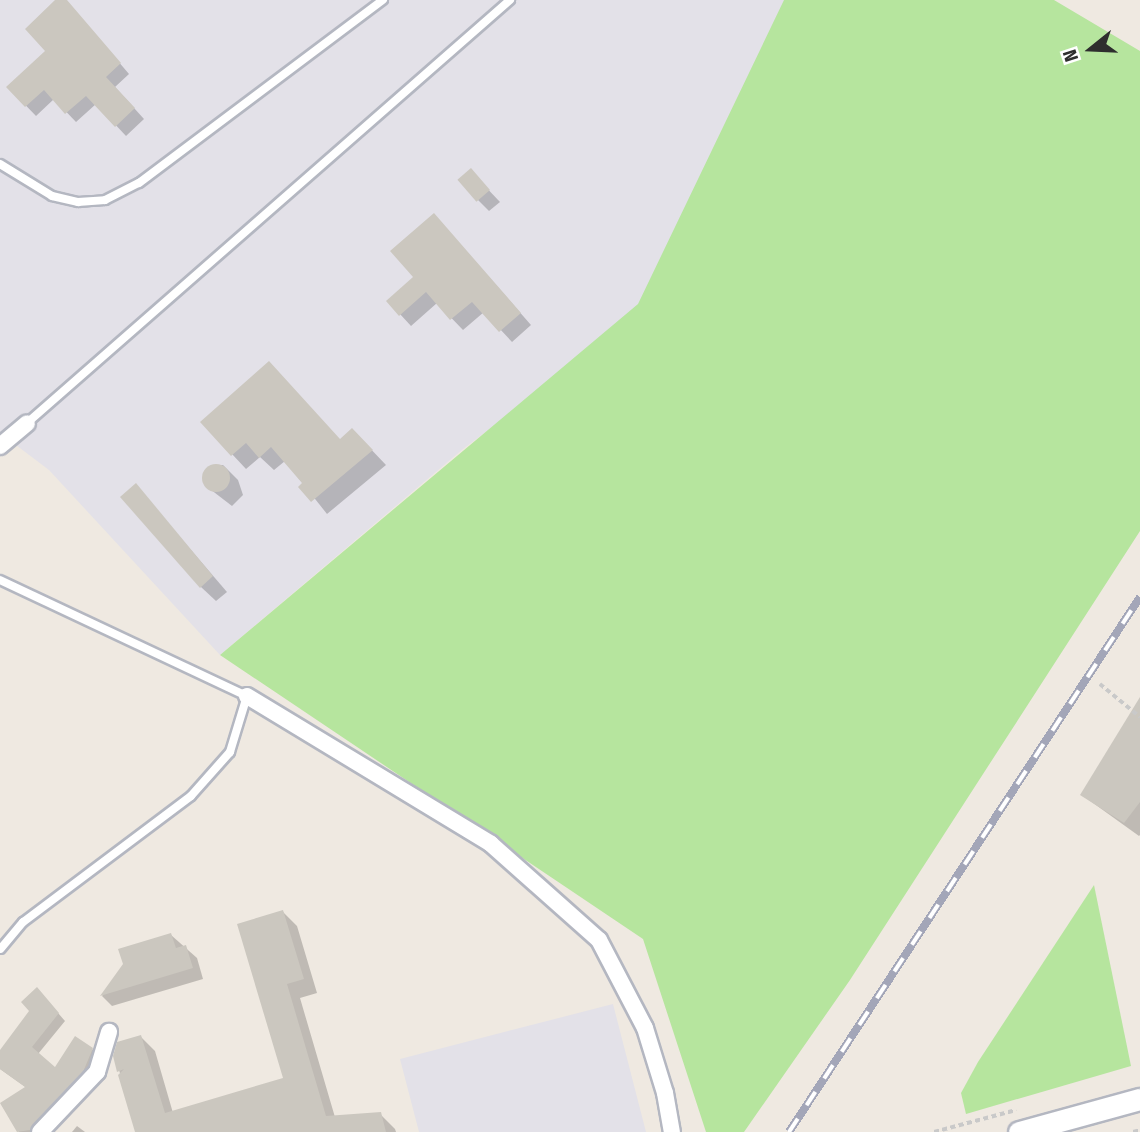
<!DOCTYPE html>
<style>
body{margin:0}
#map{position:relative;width:1140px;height:1132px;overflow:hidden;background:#efe9e1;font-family:"Fira Sans Condensed",sans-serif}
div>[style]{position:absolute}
.industrial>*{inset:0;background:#e3e1e8}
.green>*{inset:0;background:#b6e59e}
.shadow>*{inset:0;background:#0003}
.building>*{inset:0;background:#cbc7bf;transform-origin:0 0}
.round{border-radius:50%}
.path>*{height:3.5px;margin-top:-1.75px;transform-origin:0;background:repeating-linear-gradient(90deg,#c9c9c9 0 5px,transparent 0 8.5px)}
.roads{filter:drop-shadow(2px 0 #b4b7c1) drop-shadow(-2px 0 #b4b7c1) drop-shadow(0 2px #b4b7c1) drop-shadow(0 -2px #b4b7c1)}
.lane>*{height:8px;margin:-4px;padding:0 4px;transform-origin:4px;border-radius:4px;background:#fff}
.street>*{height:16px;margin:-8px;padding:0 8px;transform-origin:8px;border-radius:8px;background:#fff}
.secondary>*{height:21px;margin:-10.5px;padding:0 10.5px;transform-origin:10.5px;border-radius:10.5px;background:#fff}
.rail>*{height:8px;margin-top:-4px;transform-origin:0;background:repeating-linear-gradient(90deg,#fff 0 16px,#a3a6b8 0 32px);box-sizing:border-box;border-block:2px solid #a3a6b8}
span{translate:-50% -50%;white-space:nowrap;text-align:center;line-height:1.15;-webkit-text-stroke:7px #fff;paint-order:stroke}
.north{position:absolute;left:1056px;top:14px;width:70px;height:70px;-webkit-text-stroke:5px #fff;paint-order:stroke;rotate:252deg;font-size:19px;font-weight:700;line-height:28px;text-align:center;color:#2e2e2e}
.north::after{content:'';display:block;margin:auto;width:24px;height:32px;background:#2e2e2e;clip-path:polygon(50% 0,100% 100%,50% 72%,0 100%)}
</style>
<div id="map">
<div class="industrial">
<div style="clip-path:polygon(0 0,790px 0,655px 305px,463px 449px,220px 655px,49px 470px,0 433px)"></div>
<div style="clip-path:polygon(613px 1004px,646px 1132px,419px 1132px,400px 1059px)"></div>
</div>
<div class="green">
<div style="clip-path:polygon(784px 0,1054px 0,1140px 51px,1140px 531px,850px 980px,744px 1132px,706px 1132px,643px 939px,220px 655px,638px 304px)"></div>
<div style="clip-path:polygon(1094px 885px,1131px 1066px,966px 1114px,961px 1093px,978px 1062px)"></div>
</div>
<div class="shadow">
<div style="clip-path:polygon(58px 0,71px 6px,129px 74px,115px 87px,144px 119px,126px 136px,96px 104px,76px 122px,54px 99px,36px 116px,8px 87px,48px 51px)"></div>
<div style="clip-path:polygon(481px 182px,500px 202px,489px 211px,478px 200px)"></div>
<div style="clip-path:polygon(444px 226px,531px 325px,512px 342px,484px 312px,463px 330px,437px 303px,411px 326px,388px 301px,415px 277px)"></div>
<div style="clip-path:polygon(203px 423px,366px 444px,386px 465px,327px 514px,285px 461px,274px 470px,260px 457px,246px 469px)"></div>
<div style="clip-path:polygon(223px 465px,238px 480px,243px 495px,232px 506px,206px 486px,204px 475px,211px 466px)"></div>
<div style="clip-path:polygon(136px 486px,227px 592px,216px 601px,201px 587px)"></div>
<div style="clip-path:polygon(1140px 700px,1140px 835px,1139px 836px,1082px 795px)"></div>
<div style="clip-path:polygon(283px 912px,297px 926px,317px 993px,300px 998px,337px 1124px,345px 1132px,137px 1132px,115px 1056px,141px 1037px,155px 1051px,173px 1113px,285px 1080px)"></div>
<div style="clip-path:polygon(171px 935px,197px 958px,203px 979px,112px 1006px,102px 996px,125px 965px)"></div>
<div style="clip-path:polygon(44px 997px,65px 1021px,38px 1054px,56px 1069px,92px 1049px,99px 1056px,89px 1079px,37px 1132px,19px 1132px,1px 1104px,27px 1088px,0 1069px,0 1054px)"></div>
<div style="clip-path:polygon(380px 1114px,395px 1129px,396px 1132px,365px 1132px)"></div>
<div style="clip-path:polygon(77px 1126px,85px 1132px,72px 1132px)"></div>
</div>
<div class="building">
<div style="clip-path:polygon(55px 0,67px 0,121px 63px,106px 77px,135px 108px,115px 127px,86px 96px,65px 114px,44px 90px,25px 107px,6px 87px,45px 51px,25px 29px)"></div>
<div style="left:471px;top:168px;width:29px;height:18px;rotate:49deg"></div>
<div style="clip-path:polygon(434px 213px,521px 313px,499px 332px,472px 302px,450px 320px,426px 292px,399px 316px,386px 301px,413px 277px,390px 251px)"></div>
<div style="clip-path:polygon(269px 361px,340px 439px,352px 428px,373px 450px,311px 502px,298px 487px,302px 483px,271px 447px,259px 458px,246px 443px,231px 456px,200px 422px)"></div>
<div class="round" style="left:202px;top:464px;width:28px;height:28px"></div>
<div style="clip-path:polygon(136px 483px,213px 576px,200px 588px,120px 497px)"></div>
<div style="clip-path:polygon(1140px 697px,1140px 802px,1124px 823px,1080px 795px)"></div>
<div style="clip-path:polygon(283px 910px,304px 979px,287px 984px,326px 1116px,381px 1112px,386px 1132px,135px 1132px,118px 1075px,124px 1069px,117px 1072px,113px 1056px,117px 1042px,141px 1035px,165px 1113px,283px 1078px,237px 924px)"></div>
<div style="clip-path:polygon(171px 933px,176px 948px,186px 945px,193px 968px,100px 996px,123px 964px,118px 949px)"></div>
<div style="clip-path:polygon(37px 987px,59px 1013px,32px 1047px,55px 1067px,75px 1036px,93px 1048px,83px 1072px,30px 1130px,17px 1132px,0 1103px,25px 1087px,0 1069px,0 1050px,29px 1011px,21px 1002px)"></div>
</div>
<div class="path">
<div style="left:1100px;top:684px;width:52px;rotate:39.5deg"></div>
<div style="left:934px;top:1132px;width:85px;rotate:-15deg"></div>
<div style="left:1133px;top:1132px;width:7px;rotate:-16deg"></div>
</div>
<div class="roads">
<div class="lane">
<div style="left:0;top:164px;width:61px;rotate:31.6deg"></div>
<div style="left:52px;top:196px;width:27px;rotate:13deg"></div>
<div style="left:78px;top:202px;width:27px;rotate:-4deg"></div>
<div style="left:105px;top:200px;width:38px;rotate:-27deg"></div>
<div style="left:139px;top:183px;width:305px;rotate:-36.9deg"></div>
<div style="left:27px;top:423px;width:642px;rotate:-41.21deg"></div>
<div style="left:0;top:580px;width:273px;rotate:25.2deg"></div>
<div style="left:247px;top:696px;width:59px;rotate:106.9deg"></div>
<div style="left:230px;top:752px;width:59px;rotate:131.6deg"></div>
<div style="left:191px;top:796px;width:210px;rotate:143.1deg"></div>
<div style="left:23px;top:922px;width:35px;rotate:130deg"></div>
</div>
<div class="street">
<div style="left:0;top:446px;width:35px;rotate:-40deg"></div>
<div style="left:247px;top:696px;width:285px;rotate:31.2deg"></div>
<div style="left:491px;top:844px;width:144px;rotate:41.6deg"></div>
<div style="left:599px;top:940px;width:99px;rotate:62.4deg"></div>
<div style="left:645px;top:1028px;width:68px;rotate:72.9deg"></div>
<div style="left:665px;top:1093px;width:40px;rotate:80deg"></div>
<div style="left:40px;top:1132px;width:83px;rotate:-46.5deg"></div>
<div style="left:97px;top:1072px;width:42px;rotate:-73.3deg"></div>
</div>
<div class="secondary">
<div style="left:1019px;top:1132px;width:125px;rotate:-15.3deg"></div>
</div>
</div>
<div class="rail">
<div style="left:789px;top:1132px;width:640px;rotate:-56.73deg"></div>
</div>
<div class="north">N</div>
</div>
